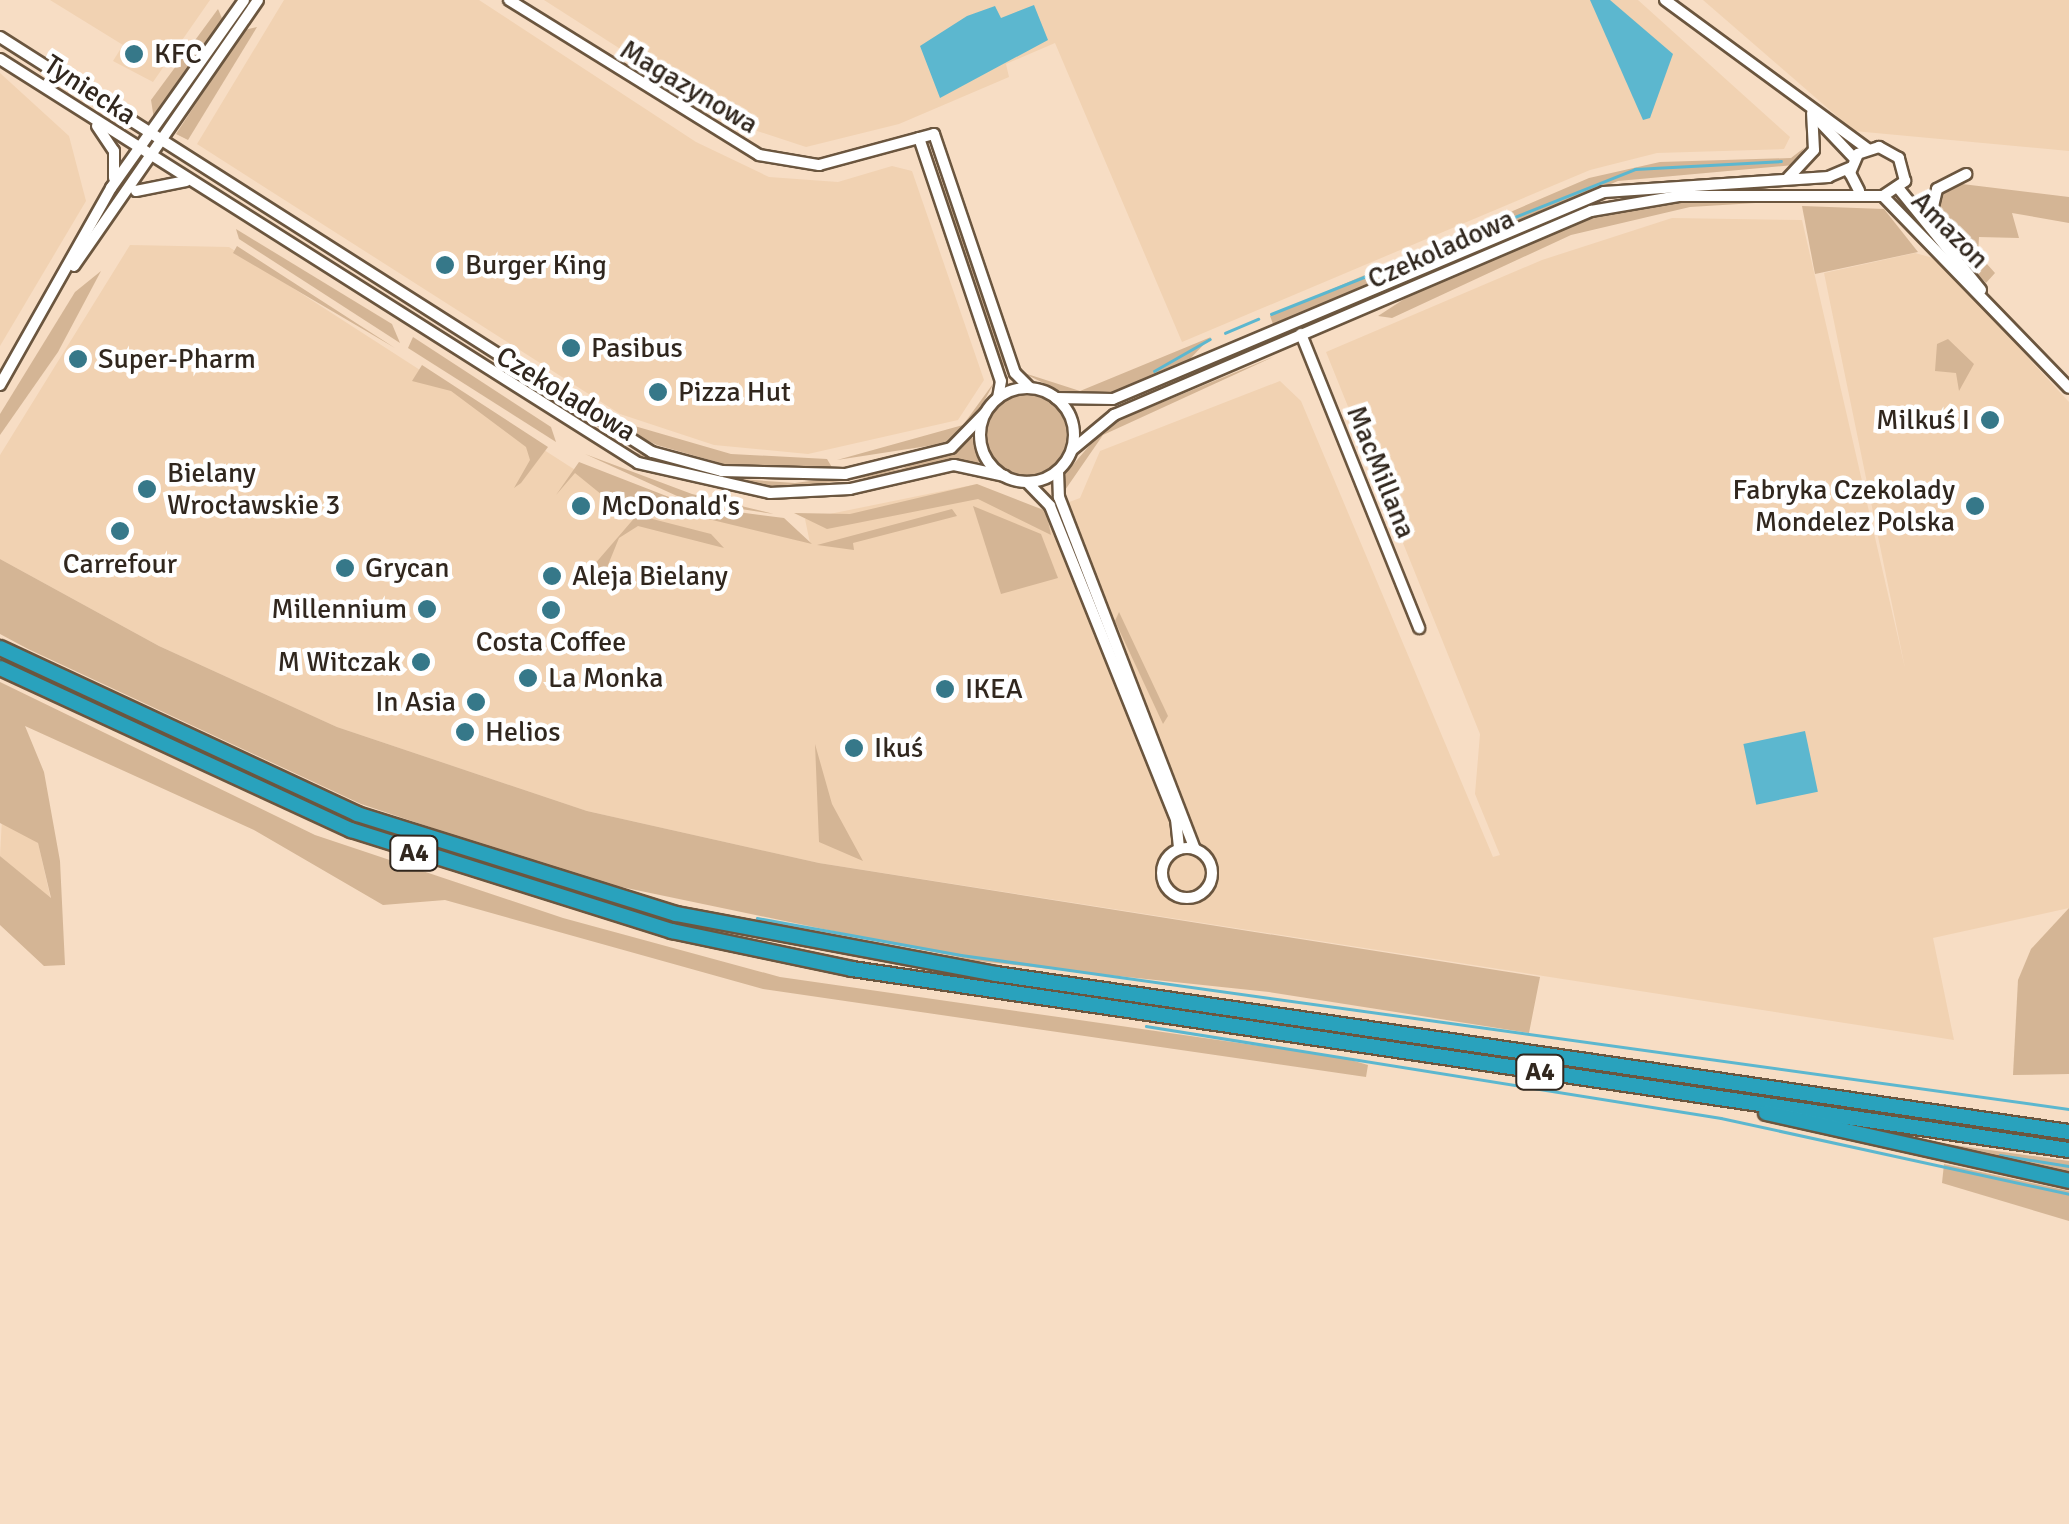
<!DOCTYPE html>
<meta charset="utf-8">
<style>
body{margin:0}
#map{position:relative;width:2069px;height:1524px;overflow:hidden;background:#f7ddc4;font-family:Signika,sans-serif}
div>[style]{position:absolute}
.built>*{inset:0;background:#f1d2b2}
.green>*{inset:0;background:#d4b595;transform-origin:0 0}
.round{border-radius:50%}
.water>*{inset:0;background:#5cb7cf;transform-origin:0 0}
.stream>*{height:2.5px;margin:-1.25px;padding:0 1.25px;transform-origin:1.25px;border-radius:1.25px;background:#5cb7cf}
.roads{filter:drop-shadow(2px 0 #6b563f) drop-shadow(-2px 0 #6b563f) drop-shadow(0 2px #6b563f) drop-shadow(0 -2px #6b563f)}
.minor>*{height:10px;margin:-5px;padding:0 5px;transform-origin:5px;border-radius:5px;background:#fff}
.minor>.ring{margin:-5px;padding:0;box-sizing:content-box;background:none;border:10px solid #fff;border-radius:50%}
.highway>*{height:14px;margin:-7px;padding:0 7px;transform-origin:7px;border-radius:7px;background:#29a2bd}
.dots>*{width:28px;height:28px;translate:-50% -50%;box-sizing:border-box;border:5px solid #fff;border-radius:50%}
span{translate:-50% -50%;white-space:nowrap;text-align:center;line-height:1.15;-webkit-text-stroke:9px #fff;paint-order:stroke}
.shield-label span{padding:2px 8px;background:#fff;border:2px solid;border-radius:8px;-webkit-text-stroke-width:0}
.shield-label{font-size:25px;color:#31271e;font-weight:700}
.poi-label{font-size:28px;color:#31271e}
.left{translate:0 -50%;text-align:left}
.right{translate:-100% -50%;text-align:right}
.street-label{font-size:28px;color:#31271e}
</style>
<div id="map">
<div class="built">
<div style="clip-path:polygon(50px 0,210px 0,153px 82px,113px 61px,123px 45px)"></div>
<div style="clip-path:polygon(284px 0,479px 0,696px 142px,769px 177px,838px 182px,892px 166px,912px 171px,984px 380px,958px 420px,808px 454px,714px 445px,620px 414px,197px 144px)"></div>
<div style="clip-path:polygon(544px 0,1638px 0,1790px 137px,1784px 149px,1657px 153px,1590px 170px,1182px 342px,1055px 43px,1006px 64px,1009px 77px,899px 124px,806px 147px,739px 125px)"></div>
<div style="clip-path:polygon(1703px 0,2069px 0,2069px 151px,1854px 131px)"></div>
<div style="clip-path:polygon(0 73px,69px 136px,86px 201px,0 346px)"></div>
<div style="clip-path:polygon(1672px 218px,1802px 220px,1905px 668px,1824px 273px,1915px 253px,1937px 259px,2069px 402px,2069px 908px,1933px 938px,1954px 1040px,819px 863px,587px 811px,337px 727px,159px 646px,0 559px,0 455px,130px 245px,229px 247px,614px 495px,810px 543px,805px 519px,977px 484px,990px 497px,1048px 510px,1080px 498px,1100px 451px,1280px 381px,1301px 401px,1493px 857px,1500px 855px,1475px 794px,1480px 734px,1326px 352px,1542px 260px)"></div>
<div style="clip-path:polygon(2px 819px,38px 843px,51px 900px,0 856px)"></div>
</div>
<div class="green">
<div style="clip-path:polygon(218px 9px,224px 23px,154px 119px,151px 100px)"></div>
<div style="clip-path:polygon(257px 27px,188px 140px,176px 134px,244px 30px)"></div>
<div style="clip-path:polygon(930px 148px,1007px 365px,1001px 368px,928px 150px)"></div>
<div style="clip-path:polygon(1804px 148px,1794px 165px,1618px 181px,1273px 324px,1270px 316px,1589px 178px,1660px 162px,1791px 158px)"></div>
<div style="clip-path:polygon(1954px 183px,2069px 197px,2069px 223px,2012px 213px,2019px 238px,1979px 237px,1978px 254px,1995px 273px,1986px 283px,1933px 226px,1940px 192px)"></div>
<div style="clip-path:polygon(1789px 201px,1690px 207px,1571px 235px,1392px 318px,1378px 316px,1418px 290px,1590px 217px,1656px 203px)"></div>
<div style="clip-path:polygon(1802px 206px,1884px 209px,1918px 252px,1815px 274px)"></div>
<div style="clip-path:polygon(236px 229px,392px 324px,400px 343px,239px 239px)"></div>
<div style="clip-path:polygon(237px 246px,305px 290px,395px 348px,233px 253px)"></div>
<div style="clip-path:polygon(101px 271px,58px 352px,0 435px,0 414px,75px 292px)"></div>
<div style="clip-path:polygon(413px 337px,551px 427px,556px 442px,408px 348px)"></div>
<div style="clip-path:polygon(1211px 337px,1187px 362px,1103px 397px,1066px 394px,1021px 372px,1080px 391px)"></div>
<div style="clip-path:polygon(1948px 339px,1974px 364px,1959px 391px,1956px 373px,1935px 371px,1937px 344px)"></div>
<div style="clip-path:polygon(1275px 356px,1103px 435px,1063px 493px,1065px 474px,1107px 425px)"></div>
<div style="clip-path:polygon(422px 365px,548px 447px,521px 483px,514px 488px,530px 460px,526px 447px,451px 391px,412px 381px)"></div>
<div style="clip-path:polygon(995px 381px,974px 420px,947px 443px,837px 460px,963px 425px)"></div>
<div class="round" style="left:987px;top:395px;width:80px;height:80px"></div>
<div style="clip-path:polygon(631px 425px,731px 454px,827px 459px,833px 469px,727px 465px,657px 445px,625px 430px)"></div>
<div style="clip-path:polygon(974px 437px,981px 462px,789px 488px,733px 483px,688px 474px,616px 446px,710px 477px,795px 483px,901px 469px)"></div>
<div style="clip-path:polygon(585px 454px,692px 494px,774px 514px,688px 501px)"></div>
<div style="clip-path:polygon(579px 462px,692px 506px,784px 518px,812px 544px,646px 504px,623px 512px,575px 473px,556px 495px)"></div>
<div style="clip-path:polygon(977px 484px,1046px 511px,1051px 535px,978px 499px,827px 529px,794px 513px,850px 514px)"></div>
<div style="clip-path:polygon(973px 506px,1041px 534px,1058px 578px,1001px 594px)"></div>
<div style="clip-path:polygon(952px 509px,957px 516px,853px 543px,854px 550px,817px 545px)"></div>
<div style="clip-path:polygon(637px 515px,711px 534px,724px 548px,638px 526px,619px 538px,606px 570px,587px 573px)"></div>
<div style="clip-path:polygon(0 559px,159px 646px,337px 727px,587px 811px,819px 863px,1540px 977px,1529px 1033px,1269px 992px,977px 961px,588px 880px,361px 804px,28px 649px,0 634px)"></div>
<div style="clip-path:polygon(1119px 612px,1168px 716px,1163px 724px,1115px 621px)"></div>
<div style="clip-path:polygon(0 682px,315px 835px,563px 918px,780px 977px,1344px 1058px,1368px 1065px,1366px 1077px,763px 989px,445px 900px,383px 905px,254px 830px,25px 726px,44px 772px,60px 861px,65px 965px,44px 966px,0 925px,0 856px,51px 898px,38px 843px,0 823px)"></div>
<div style="clip-path:polygon(815px 744px,832px 804px,863px 861px,819px 842px)"></div>
<div style="clip-path:polygon(2069px 908px,2069px 1074px,2013px 1075px,2018px 980px,2031px 949px)"></div>
<div style="left:1604px;top:1070px;width:470px;height:5px;rotate:8deg"></div>
<div style="clip-path:polygon(1911px 1139px,2069px 1161px,2069px 1174px,2015px 1164px)"></div>
<div style="clip-path:polygon(1944px 1164px,2069px 1191px,2069px 1221px,1942px 1183px)"></div>
</div>
<div class="water">
<div style="clip-path:polygon(1590px 0,1610px 0,1673px 54px,1650px 118px,1643px 120px)"></div>
<div style="clip-path:polygon(1034px 5px,1048px 40px,940px 98px,920px 46px,967px 16px,995px 6px,1001px 18px)"></div>
<div style="left:1805px;top:731px;width:62px;height:63px;rotate:78deg"></div>
</div>
<div class="stream">
<div style="left:1271px;top:314px;width:392px;rotate:-21.7deg"></div>
<div style="left:1635px;top:169px;width:146px;rotate:-3.1deg"></div>
<div style="left:1225px;top:333px;width:36px;rotate:-23deg"></div>
<div style="left:1154px;top:371px;width:64px;rotate:-29.7deg"></div>
<div style="left:757px;top:918px;width:207px;rotate:10.3deg"></div>
<div style="left:961px;top:955px;width:1119px;rotate:7.91deg"></div>
<div style="left:1146px;top:1026px;width:582px;rotate:9.09deg"></div>
<div style="left:1721px;top:1118px;width:356px;rotate:12.3deg"></div>
<div style="left:2000px;top:1155px;width:70px;rotate:9.1deg"></div>
</div>
<div class="roads">
<div class="minor">
<div style="left:509px;top:0;width:294px;rotate:31.8deg"></div>
<div style="left:759px;top:155px;width:61px;rotate:9.5deg"></div>
<div style="left:819px;top:165px;width:119px;rotate:-15.1deg"></div>
<div style="left:934px;top:134px;width:252px;rotate:71.3deg"></div>
<div style="left:1015px;top:373px;width:21px;rotate:45deg"></div>
<div style="left:1665px;top:0;width:252px;rotate:36.3deg"></div>
<div style="left:0;top:37px;width:773px;rotate:32.48deg"></div>
<div style="left:652px;top:452px;width:73px;rotate:15.2deg"></div>
<div style="left:722px;top:471px;width:123px;rotate:1.4deg"></div>
<div style="left:845px;top:474px;width:109px;rotate:-13.8deg"></div>
<div style="left:951px;top:448px;width:49px;rotate:-45.8deg"></div>
<div style="left:0;top:59px;width:755px;rotate:32.34deg"></div>
<div style="left:638px;top:463px;width:135px;rotate:12.8deg"></div>
<div style="left:770px;top:493px;width:80px;rotate:-2.9deg"></div>
<div style="left:850px;top:489px;width:107px;rotate:-13deg"></div>
<div style="left:954px;top:465px;width:52px;rotate:12.2deg"></div>
<div style="left:1820px;top:122px;width:50px;rotate:46.6deg"></div>
<div style="left:97px;top:126px;width:30px;rotate:56deg"></div>
<div style="left:114px;top:151px;width:27px;rotate:90deg"></div>
<div style="left:919px;top:138px;width:256px;rotate:71.4deg"></div>
<div style="left:1001px;top:381px;width:17px;rotate:100deg"></div>
<div style="left:1788px;top:178px;width:38px;rotate:-47deg"></div>
<div style="left:1814px;top:150px;width:37px;rotate:-93deg"></div>
<div style="left:1899px;top:189px;width:130px;rotate:50.9deg"></div>
<div style="left:136px;top:191px;width:51px;rotate:-11.3deg"></div>
<div style="left:1883px;top:196px;width:267px;rotate:45.9deg"></div>
<div style="left:1929px;top:224px;width:36px;rotate:-77deg"></div>
<div style="left:1937px;top:189px;width:33px;rotate:-27deg"></div>
<div style="left:74px;top:266px;width:323px;rotate:-55.3deg"></div>
<div style="left:1301px;top:334px;width:317px;rotate:68.1deg"></div>
<div style="left:0;top:385px;width:226px;rotate:-60.6deg"></div>
<div style="left:111px;top:188px;width:230px;rotate:-54.7deg"></div>
<div class="ring" style="left:980px;top:388px;width:84px;height:84px"></div>
<div style="left:1056px;top:398px;width:57px;rotate:1deg"></div>
<div style="left:1113px;top:399px;width:533px;rotate:-22.86deg"></div>
<div style="left:1604px;top:192px;width:225px;rotate:-3.8deg"></div>
<div style="left:1828px;top:177px;width:25px;rotate:-23deg"></div>
<div style="left:1072px;top:450px;width:55px;rotate:-39.8deg"></div>
<div style="left:1114px;top:415px;width:519px;rotate:-23.16deg"></div>
<div style="left:1591px;top:211px;width:89px;rotate:-9.7deg"></div>
<div style="left:1679px;top:196px;width:204px"></div>
<div style="left:1883px;top:196px;width:27px;rotate:-34deg"></div>
<div style="left:1905px;top:181px;width:24px;rotate:-105deg"></div>
<div style="left:1899px;top:158px;width:23px;rotate:-151deg"></div>
<div style="left:1879px;top:147px;width:22px;rotate:162deg"></div>
<div style="left:1858px;top:154px;width:21px;rotate:113deg"></div>
<div style="left:1850px;top:173px;width:20px;rotate:63deg"></div>
<div style="left:1058px;top:471px;width:26px;rotate:88deg"></div>
<div style="left:1059px;top:497px;width:377px;rotate:68.9deg"></div>
<div style="left:1027px;top:482px;width:33px;rotate:46deg"></div>
<div style="left:1050px;top:506px;width:337px;rotate:68.1deg"></div>
<div style="left:1176px;top:819px;width:30px;rotate:84deg"></div>
<div class="ring" style="left:1162px;top:848px;width:40px;height:40px"></div>
</div>
<div class="highway">
<div style="left:0;top:648px;width:394px;rotate:24.9deg"></div>
<div style="left:357px;top:814px;width:334px;rotate:17.4deg"></div>
<div style="left:676px;top:914px;width:326px;rotate:10.6deg"></div>
<div style="left:996px;top:974px;width:1085px;rotate:8.38deg"></div>
<div style="left:0;top:668px;width:387px;rotate:24.8deg"></div>
<div style="left:351px;top:830px;width:337px;rotate:17.5deg"></div>
<div style="left:672px;top:931px;width:184px;rotate:11.9deg"></div>
<div style="left:852px;top:969px;width:1230px;rotate:8.46deg"></div>
<div style="left:1766px;top:1113px;width:311px;rotate:12.6deg"></div>
</div>
</div>
<div class="dots">
<div style="left:134px;top:54px;background:#367889"></div>
<div style="left:445px;top:265px;background:#367889"></div>
<div style="left:571px;top:348px;background:#367889"></div>
<div style="left:78px;top:359px;background:#367889"></div>
<div style="left:658px;top:392px;background:#367889"></div>
<div style="left:1990px;top:420px;background:#367889"></div>
<div style="left:147px;top:489px;background:#367889"></div>
<div style="left:581px;top:506px;background:#367889"></div>
<div style="left:1975px;top:506px;background:#367889"></div>
<div style="left:120px;top:531px;background:#367889"></div>
<div style="left:345px;top:568px;background:#367889"></div>
<div style="left:552px;top:576px;background:#367889"></div>
<div style="left:427px;top:609px;background:#367889"></div>
<div style="left:551px;top:610px;background:#367889"></div>
<div style="left:421px;top:662px;background:#367889"></div>
<div style="left:528px;top:678px;background:#367889"></div>
<div style="left:945px;top:689px;background:#367889"></div>
<div style="left:476px;top:702px;background:#367889"></div>
<div style="left:465px;top:732px;background:#367889"></div>
<div style="left:854px;top:748px;background:#367889"></div>
</div>
<div class="shield-label">
<span style="left:414px;top:853px">A4</span>
<span style="left:1540px;top:1072px">A4</span>
</div>
<div class="poi-label">
<span class="left" style="left:154px;top:54px">KFC</span>
<span class="left" style="left:465px;top:265px">Burger King</span>
<span class="left" style="left:591px;top:348px">Pasibus</span>
<span class="left" style="left:98px;top:359px">Super-Pharm</span>
<span class="left" style="left:678px;top:392px">Pizza Hut</span>
<span class="right" style="left:1970px;top:420px">Milkuś I</span>
<span class="left" style="left:167px;top:489px">Bielany<br>Wrocławskie 3</span>
<span class="right" style="left:1955px;top:506px">Fabryka Czekolady<br>Mondelez Polska</span>
<span class="left" style="left:601px;top:506px">McDonald's</span>
<span style="left:120px;top:564px">Carrefour</span>
<span class="left" style="left:365px;top:568px">Grycan</span>
<span class="left" style="left:572px;top:576px">Aleja Bielany</span>
<span class="right" style="left:407px;top:609px">Millennium</span>
<span style="left:551px;top:642px">Costa Coffee</span>
<span class="right" style="left:401px;top:662px">M Witczak</span>
<span class="left" style="left:548px;top:678px">La Monka</span>
<span class="left" style="left:965px;top:689px">IKEA</span>
<span class="right" style="left:456px;top:702px">In Asia</span>
<span class="left" style="left:485px;top:732px">Helios</span>
<span class="left" style="left:874px;top:748px">Ikuś</span>
</div>
<div class="street-label">
<span style="left:689px;top:87px;rotate:31deg">Magazynowa</span>
<span style="left:90px;top:90px;rotate:33deg">Tyniecka</span>
<span style="left:1950px;top:230px;rotate:45deg">Amazon</span>
<span style="left:1441px;top:249px;rotate:-24deg">Czekoladowa</span>
<span style="left:566px;top:394px;rotate:31deg">Czekoladowa</span>
<span style="left:1381px;top:472px;rotate:68deg">MacMillana</span>
</div>
</div>
